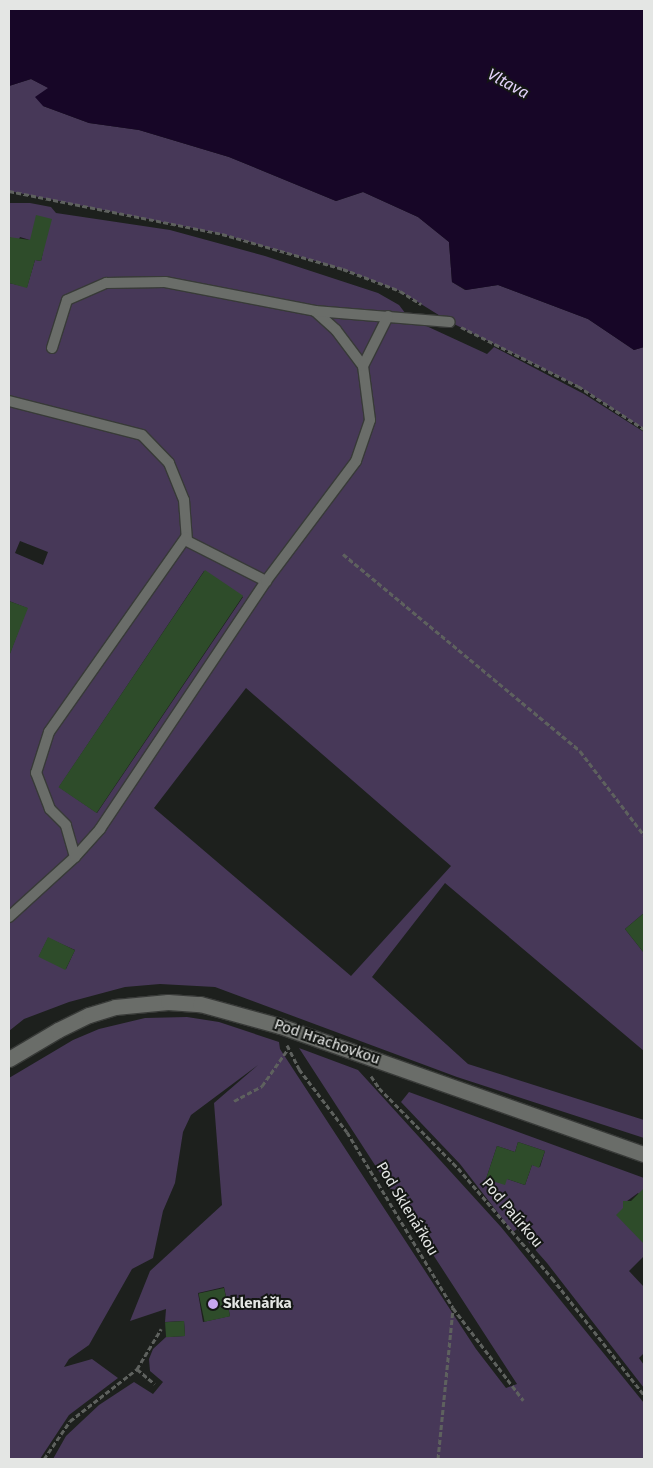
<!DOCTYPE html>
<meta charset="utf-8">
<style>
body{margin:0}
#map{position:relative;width:653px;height:1468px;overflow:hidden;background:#1d201d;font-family:"Fira Sans",sans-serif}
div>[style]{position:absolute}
.green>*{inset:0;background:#473858}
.water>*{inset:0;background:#170627}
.building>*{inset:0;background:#2e4c2a;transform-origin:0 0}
.path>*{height:3px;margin-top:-1.5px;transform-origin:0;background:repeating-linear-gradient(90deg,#5e615e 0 5px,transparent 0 7.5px)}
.roads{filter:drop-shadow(1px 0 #383a38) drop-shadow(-1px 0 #383a38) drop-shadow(0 1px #383a38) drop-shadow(0 -1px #383a38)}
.lane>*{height:10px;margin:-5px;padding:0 5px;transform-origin:5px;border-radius:5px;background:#6a6d69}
.street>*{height:15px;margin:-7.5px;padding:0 7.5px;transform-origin:7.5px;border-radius:7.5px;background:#6a6d69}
.dots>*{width:14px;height:14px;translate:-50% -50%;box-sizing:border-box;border:2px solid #141714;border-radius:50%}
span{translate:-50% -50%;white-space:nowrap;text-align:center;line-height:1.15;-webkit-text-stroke:4px #141714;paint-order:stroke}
.street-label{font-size:15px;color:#e4e6e4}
.poi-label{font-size:15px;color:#e4e6e4;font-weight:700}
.left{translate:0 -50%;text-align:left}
.water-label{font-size:16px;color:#e4d3fb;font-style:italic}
.frame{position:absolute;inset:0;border:10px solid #e4e6e4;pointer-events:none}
</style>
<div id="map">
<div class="green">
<div style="clip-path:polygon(31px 79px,49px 88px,43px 106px,89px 123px,139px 130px,229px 157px,336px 201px,363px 192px,418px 217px,449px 242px,452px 282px,465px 290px,498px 285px,588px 319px,634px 350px,644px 347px,644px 429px,578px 386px,450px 322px,400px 291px,343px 269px,222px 234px,9px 191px,9px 86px)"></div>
<div style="clip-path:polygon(evenodd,9px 203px,30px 203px,51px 207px,56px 213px,170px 230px,265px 256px,378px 293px,399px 305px,409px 318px,487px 354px,494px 347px,584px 394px,644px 432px,644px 913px,625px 929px,644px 953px,644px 1051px,445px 883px,372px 977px,468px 1064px,644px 1120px,644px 1138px,457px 1077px,215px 987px,160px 984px,125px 987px,69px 1002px,24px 1019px,9px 1031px,9px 656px,27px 608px,9px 601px,9px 283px,27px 287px,35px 260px,41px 261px,44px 247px,30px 240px,20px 237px,18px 241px,9px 237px,9px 203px,20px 541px,48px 552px,43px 565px,15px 553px,20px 541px,9px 203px,204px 571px,243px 597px,97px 813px,59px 787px,204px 571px,9px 203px,246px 688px,451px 866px,351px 976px,154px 808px,246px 688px,9px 203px,48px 938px,75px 950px,66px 969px,39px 956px,48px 938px)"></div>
<div style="clip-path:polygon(evenodd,187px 1017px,219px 1022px,279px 1042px,280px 1049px,476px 1349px,506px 1388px,517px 1384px,299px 1048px,358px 1070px,501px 1227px,644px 1403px,644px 1459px,53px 1459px,66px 1436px,99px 1405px,134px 1382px,153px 1394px,163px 1382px,150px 1371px,149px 1359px,153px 1349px,166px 1337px,185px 1336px,184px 1321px,165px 1322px,166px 1309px,130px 1321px,150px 1271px,222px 1205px,214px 1103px,258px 1065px,191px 1115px,183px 1132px,175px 1183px,163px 1211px,153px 1258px,132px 1269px,89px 1345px,69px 1359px,64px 1367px,92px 1359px,118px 1378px,69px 1415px,40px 1459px,9px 1459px,9px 1078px,73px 1040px,99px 1029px,145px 1018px,187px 1017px,224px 1287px,230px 1316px,203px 1322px,198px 1293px,224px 1287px)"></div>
<div style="clip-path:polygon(evenodd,409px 1092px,644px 1178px,644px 1199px,638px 1193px,623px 1204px,623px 1208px,640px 1239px,644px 1235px,644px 1256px,629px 1271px,644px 1287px,644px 1353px,639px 1358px,644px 1365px,644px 1388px,547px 1263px,517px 1229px,513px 1232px,460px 1164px,401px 1102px,409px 1092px,518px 1142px,545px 1151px,540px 1167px,532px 1165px,525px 1185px,507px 1179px,486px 1179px,497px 1146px,515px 1152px,518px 1142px)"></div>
</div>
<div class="water">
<div style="clip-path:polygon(9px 9px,644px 9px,644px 347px,634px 350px,588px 319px,498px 285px,466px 290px,452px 282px,449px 242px,418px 217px,363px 192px,336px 201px,229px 157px,139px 130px,89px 123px,43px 106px,35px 97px,48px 88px,31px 79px,9px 86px)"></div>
</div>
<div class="building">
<div style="clip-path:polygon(36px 215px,52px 219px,41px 261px,35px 260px,27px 288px,9px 283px,9px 237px,30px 240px)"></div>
<div style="left:205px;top:570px;width:46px;height:262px;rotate:34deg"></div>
<div style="clip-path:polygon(9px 601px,28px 608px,10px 654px,9px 653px)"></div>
<div style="clip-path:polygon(644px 913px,644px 953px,625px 929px)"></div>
<div style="left:48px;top:937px;width:30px;height:22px;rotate:26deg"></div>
<div style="clip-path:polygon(518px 1142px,545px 1151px,539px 1168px,532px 1165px,525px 1185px,507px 1179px,505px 1185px,486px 1179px,497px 1146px,515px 1152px)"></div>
<div style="clip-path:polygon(644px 1188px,644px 1244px,616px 1215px,623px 1208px,623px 1201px,631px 1201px)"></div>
<div style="left:224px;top:1288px;width:29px;height:26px;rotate:78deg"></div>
<div style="left:184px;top:1321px;width:15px;height:19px;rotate:86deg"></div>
</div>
<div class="path">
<div style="left:9px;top:118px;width:1px"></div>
<div style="left:9px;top:191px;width:217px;rotate:11.4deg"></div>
<div style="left:222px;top:234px;width:126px;rotate:16.1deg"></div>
<div style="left:343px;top:269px;width:61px;rotate:21.1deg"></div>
<div style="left:400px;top:291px;width:25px;rotate:32deg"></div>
<div style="left:461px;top:327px;width:131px;rotate:26.8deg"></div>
<div style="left:578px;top:386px;width:79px;rotate:33.1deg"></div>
<div style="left:343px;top:554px;width:308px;rotate:39.7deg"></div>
<div style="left:580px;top:751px;width:106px;rotate:52.7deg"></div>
<div style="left:287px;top:1045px;width:27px;rotate:63deg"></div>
<div style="left:299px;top:1069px;width:79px;rotate:52.7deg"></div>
<div style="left:347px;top:1132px;width:205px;rotate:58.9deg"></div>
<div style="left:453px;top:1308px;width:116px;rotate:52.7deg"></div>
<div style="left:371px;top:1076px;width:14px;rotate:56deg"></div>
<div style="left:379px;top:1088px;width:112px;rotate:45.4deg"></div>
<div style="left:458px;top:1168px;width:145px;rotate:49.5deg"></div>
<div style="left:552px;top:1278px;width:149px;rotate:51.8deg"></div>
<div style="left:234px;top:1101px;width:32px;rotate:-28deg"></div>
<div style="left:262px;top:1086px;width:45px;rotate:-54.9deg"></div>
<div style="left:137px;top:1369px;width:23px;rotate:40deg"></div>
<div style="left:44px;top:1459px;width:46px;rotate:-55.6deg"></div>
<div style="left:70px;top:1421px;width:85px;rotate:-37.8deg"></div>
<div style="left:137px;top:1369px;width:47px;rotate:-59deg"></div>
<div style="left:438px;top:1459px;width:152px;rotate:-84.3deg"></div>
</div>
<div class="roads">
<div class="lane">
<div style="left:315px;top:311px;width:28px;rotate:42deg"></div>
<div style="left:336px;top:330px;width:45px;rotate:53.1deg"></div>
<div style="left:52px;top:348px;width:50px;rotate:-72.6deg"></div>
<div style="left:67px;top:300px;width:43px;rotate:-23.6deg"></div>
<div style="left:106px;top:283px;width:59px;rotate:-1deg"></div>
<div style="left:165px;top:282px;width:153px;rotate:10.9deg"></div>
<div style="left:315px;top:311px;width:135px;rotate:4.7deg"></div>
<div style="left:9px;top:401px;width:137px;rotate:14.3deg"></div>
<div style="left:142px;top:435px;width:39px;rotate:46deg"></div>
<div style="left:169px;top:463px;width:40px;rotate:68deg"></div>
<div style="left:184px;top:500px;width:41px;rotate:85.8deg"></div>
<div style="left:187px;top:541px;width:89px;rotate:26.9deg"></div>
<div style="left:75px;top:857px;width:33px;rotate:-106deg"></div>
<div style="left:66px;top:825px;width:23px;rotate:-135deg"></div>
<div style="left:50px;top:809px;width:39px;rotate:-111deg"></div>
<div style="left:36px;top:773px;width:43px;rotate:-72.4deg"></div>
<div style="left:49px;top:732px;width:238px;rotate:-54.9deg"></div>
<div style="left:9px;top:917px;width:89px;rotate:-42.3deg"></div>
<div style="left:75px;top:857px;width:38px;rotate:-48deg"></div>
<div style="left:100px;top:829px;width:298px;rotate:-56.2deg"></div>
<div style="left:266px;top:581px;width:150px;rotate:-53.1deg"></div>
<div style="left:356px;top:461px;width:43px;rotate:-71.1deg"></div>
<div style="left:370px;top:420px;width:54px;rotate:-97.4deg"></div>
<div style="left:363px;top:366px;width:56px;rotate:-63.4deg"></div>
</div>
<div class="street">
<div style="left:9px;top:1059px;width:57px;rotate:-30.6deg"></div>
<div style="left:58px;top:1030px;width:34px;rotate:-26deg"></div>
<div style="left:89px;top:1015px;width:27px;rotate:-17deg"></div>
<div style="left:115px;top:1007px;width:53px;rotate:-5.4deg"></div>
<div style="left:168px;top:1002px;width:32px;rotate:4deg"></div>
<div style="left:200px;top:1004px;width:83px;rotate:15.4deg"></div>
<div style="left:280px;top:1026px;width:386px;rotate:19.4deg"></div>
</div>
</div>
<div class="dots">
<div style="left:213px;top:1304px;background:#c7a6ef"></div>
</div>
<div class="street-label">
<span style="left:327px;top:1042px;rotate:19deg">Pod Hrachovkou</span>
<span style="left:407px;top:1209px;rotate:59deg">Pod Sklenářkou</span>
<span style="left:512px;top:1213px;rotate:50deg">Pod Palírkou</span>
</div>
<div class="poi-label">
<span class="left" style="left:223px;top:1304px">Sklenářka</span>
</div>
<div class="water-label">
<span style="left:508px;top:84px;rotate:29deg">Vltava</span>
</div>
<div class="frame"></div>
</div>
